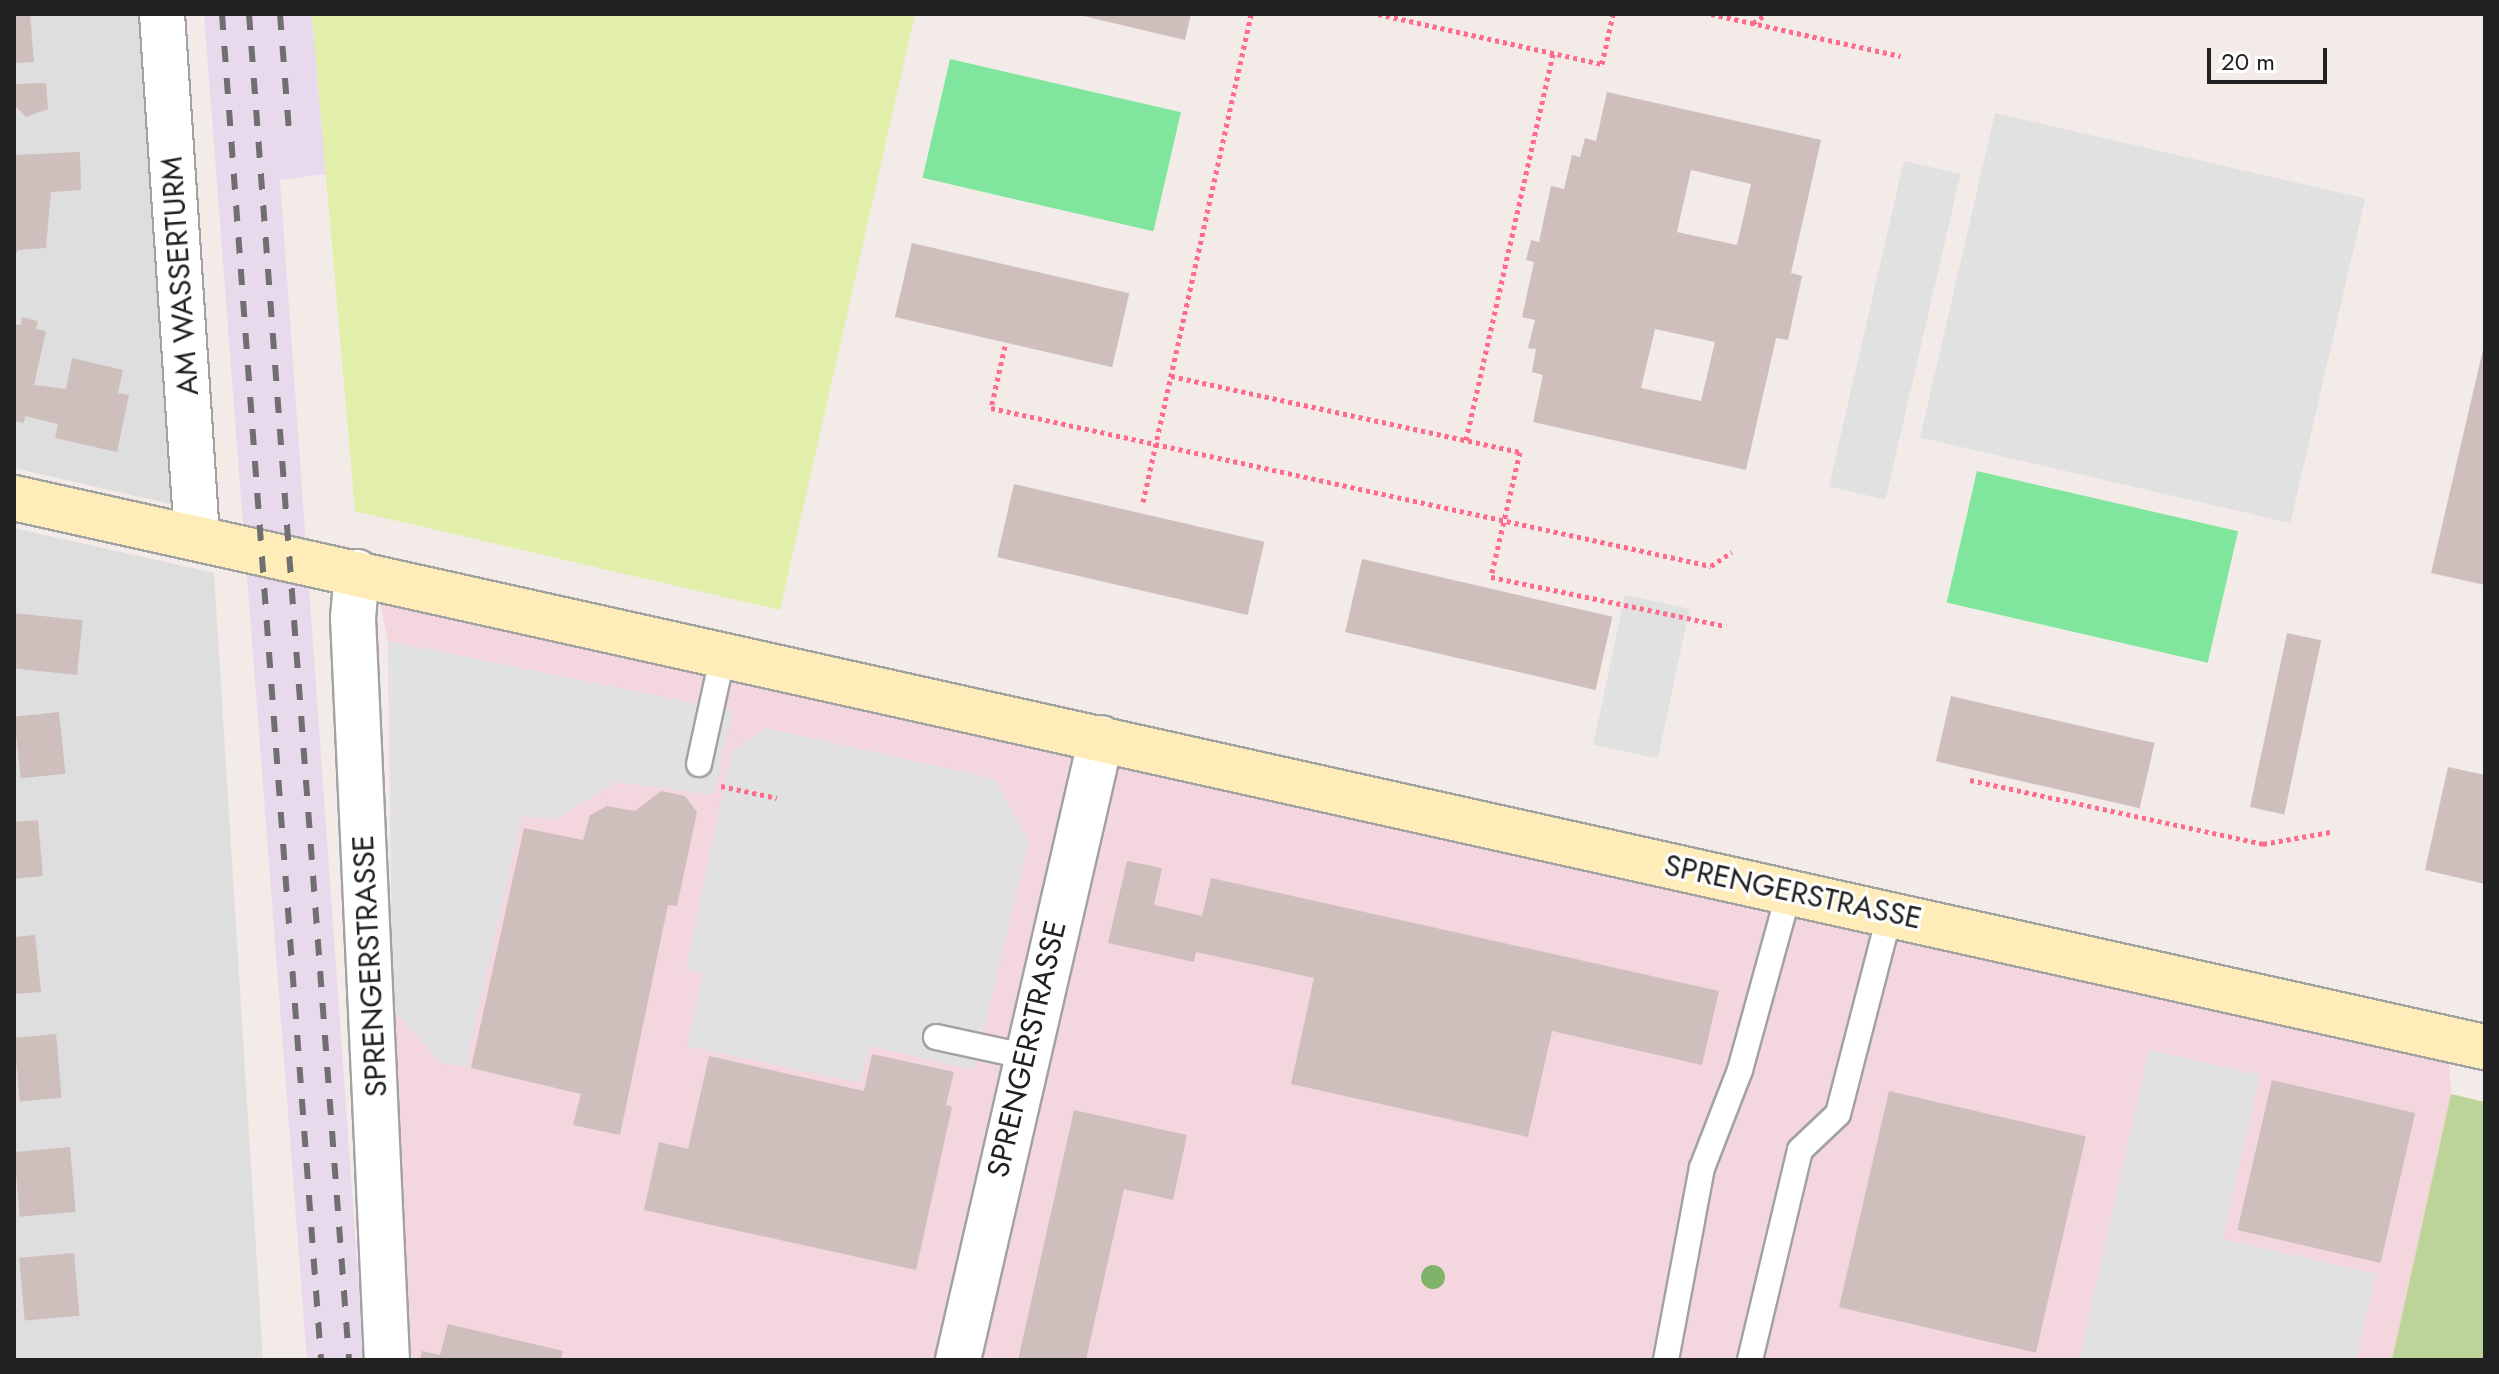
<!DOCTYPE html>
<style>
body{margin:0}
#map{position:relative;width:2499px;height:1374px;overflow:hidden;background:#f2ebe7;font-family:Jost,sans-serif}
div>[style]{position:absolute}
.residential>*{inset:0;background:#dfdede}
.commercial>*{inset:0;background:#f3d6de}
.industrial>*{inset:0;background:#e9d9ec}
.grass>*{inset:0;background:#e2efaa}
.forest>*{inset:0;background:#bdd499}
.pitch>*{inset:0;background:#80e69e;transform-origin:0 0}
.parking>*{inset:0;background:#e1e1e1;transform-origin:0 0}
.building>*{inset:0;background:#cebfbd;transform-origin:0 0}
.path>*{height:5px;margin-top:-2.5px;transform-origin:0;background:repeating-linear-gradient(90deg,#ff6b8b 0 4px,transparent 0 8px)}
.roads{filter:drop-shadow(2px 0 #a2a2a2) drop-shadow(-2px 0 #a2a2a2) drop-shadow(0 2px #a2a2a2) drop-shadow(0 -2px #a2a2a2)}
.lane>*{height:24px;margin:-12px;padding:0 12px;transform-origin:12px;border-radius:12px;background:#fff}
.street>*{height:44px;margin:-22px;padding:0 22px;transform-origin:22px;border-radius:22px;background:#fff}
.secondary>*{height:44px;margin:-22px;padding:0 22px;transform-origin:22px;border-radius:22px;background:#feecb9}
.rail>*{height:6px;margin-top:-3px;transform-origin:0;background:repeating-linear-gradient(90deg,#6f6f6f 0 16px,transparent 0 32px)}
.trees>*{width:24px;height:24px;margin:-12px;border-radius:50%;background:#80b36a}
span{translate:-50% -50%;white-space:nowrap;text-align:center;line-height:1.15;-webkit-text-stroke:6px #fff;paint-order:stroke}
.street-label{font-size:30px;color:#212121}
.frame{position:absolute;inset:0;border:16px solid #212121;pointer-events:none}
.scale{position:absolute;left:2207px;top:48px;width:120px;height:36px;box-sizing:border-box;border:4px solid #212121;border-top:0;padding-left:10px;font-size:24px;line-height:28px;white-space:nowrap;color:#212121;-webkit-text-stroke:6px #fff;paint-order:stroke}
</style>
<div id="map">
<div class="residential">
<div style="clip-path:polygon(14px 14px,184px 14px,214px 514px,14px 468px)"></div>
<div style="clip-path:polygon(14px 528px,214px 573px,263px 1360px,14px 1360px)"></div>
</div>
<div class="commercial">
<div style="clip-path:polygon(380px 603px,2449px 1061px,2451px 1094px,2392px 1360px,409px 1360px,394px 1125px,388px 641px)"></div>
</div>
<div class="industrial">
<div style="clip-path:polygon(204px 14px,312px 14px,326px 174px,280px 180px,364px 1360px,307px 1360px)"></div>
</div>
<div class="grass">
<div style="clip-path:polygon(312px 14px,915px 14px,780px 610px,355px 511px)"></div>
</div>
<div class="forest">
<div style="clip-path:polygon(2451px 1094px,2485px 1102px,2485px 1360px,2392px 1360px)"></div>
</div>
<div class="pitch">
<div style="left:950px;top:59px;width:237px;height:122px;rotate:13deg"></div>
<div style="left:1977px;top:471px;width:268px;height:135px;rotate:13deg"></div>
</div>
<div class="parking">
<div style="left:1995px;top:113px;width:380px;height:333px;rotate:13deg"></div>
<div style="left:1904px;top:161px;width:58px;height:334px;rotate:13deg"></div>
<div style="left:1625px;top:595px;width:66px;height:153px;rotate:12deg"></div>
<div style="clip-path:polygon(388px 641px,733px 711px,714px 795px,617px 782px,554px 820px,522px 816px,466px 1067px,441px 1063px,393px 1009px)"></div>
<div style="clip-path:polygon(766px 728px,995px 779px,1029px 841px,974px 1070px,870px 1046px,860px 1083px,687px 1046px,703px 973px,686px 970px,731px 752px)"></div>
<div style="clip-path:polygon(2149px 1050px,2260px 1075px,2223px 1239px,2376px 1274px,2356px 1360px,2079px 1360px)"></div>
</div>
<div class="building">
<div style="clip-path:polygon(14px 14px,30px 14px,34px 62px,14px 63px)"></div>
<div style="clip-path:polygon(1075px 14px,1191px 14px,1185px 40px)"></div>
<div style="clip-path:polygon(46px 83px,48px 109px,26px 117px,14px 105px,14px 84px)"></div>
<div style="clip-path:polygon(evenodd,1607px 92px,1821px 140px,1791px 273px,1802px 276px,1788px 340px,1776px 338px,1746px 470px,1533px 422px,1543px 375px,1532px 372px,1536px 349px,1528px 348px,1535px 320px,1522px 317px,1534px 262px,1526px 260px,1531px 240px,1539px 242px,1551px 186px,1564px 189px,1572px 155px,1580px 157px,1585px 138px,1596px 141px,1607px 92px,1691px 170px,1751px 184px,1737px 245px,1677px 232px,1691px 170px,1607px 92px,1655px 329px,1715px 342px,1701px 401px,1641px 388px,1655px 329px)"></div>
<div style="clip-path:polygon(80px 152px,81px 190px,51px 192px,46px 248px,18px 250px,14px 257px,14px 155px)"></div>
<div style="left:912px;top:243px;width:223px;height:76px;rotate:13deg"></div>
<div style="clip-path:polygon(22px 317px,38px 321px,36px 329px,46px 331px,34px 385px,66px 389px,72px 358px,123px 370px,118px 393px,129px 395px,117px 452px,55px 438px,58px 424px,25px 416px,24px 423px,14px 421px,14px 324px,21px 325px)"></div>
<div style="clip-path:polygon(2485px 341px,2485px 585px,2431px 573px)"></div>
<div style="left:1014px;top:484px;width:257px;height:75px;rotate:13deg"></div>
<div style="left:1362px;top:559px;width:257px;height:75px;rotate:13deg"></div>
<div style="left:14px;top:613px;width:69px;height:55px;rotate:6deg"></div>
<div style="left:2287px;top:633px;width:35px;height:178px;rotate:12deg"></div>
<div style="left:1951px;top:696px;width:209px;height:67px;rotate:13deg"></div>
<div style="left:59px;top:712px;width:62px;height:45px;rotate:84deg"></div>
<div style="clip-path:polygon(2448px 767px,2485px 775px,2485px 884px,2425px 870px)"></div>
<div style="clip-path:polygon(661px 791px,685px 796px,697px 812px,677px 906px,668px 905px,620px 1135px,573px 1125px,581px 1094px,471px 1068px,524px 828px,583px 840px,590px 815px,607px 806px,635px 811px)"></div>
<div style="clip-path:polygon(38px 820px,43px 876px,14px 879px,14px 822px)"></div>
<div style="clip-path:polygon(1127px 861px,1162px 868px,1154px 905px,1202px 916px,1211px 878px,1719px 991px,1702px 1065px,1552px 1031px,1528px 1137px,1291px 1084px,1314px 978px,1196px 952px,1194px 962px,1108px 943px)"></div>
<div style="clip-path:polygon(35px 935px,41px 992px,14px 994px,14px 937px)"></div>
<div style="left:56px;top:1034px;width:64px;height:42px;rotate:85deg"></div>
<div style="clip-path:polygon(872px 1054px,954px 1072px,946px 1105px,952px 1107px,916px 1270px,644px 1210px,659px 1142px,688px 1149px,709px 1056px,864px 1091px)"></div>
<div style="left:2272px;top:1080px;width:147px;height:154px;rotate:13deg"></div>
<div style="left:1889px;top:1091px;width:202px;height:222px;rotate:13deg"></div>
<div style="clip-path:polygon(1074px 1110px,1187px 1135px,1173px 1200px,1124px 1189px,1086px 1360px,1018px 1360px)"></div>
<div style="left:70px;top:1147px;width:65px;height:56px;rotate:85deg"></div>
<div style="left:74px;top:1253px;width:63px;height:55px;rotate:85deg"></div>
<div style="clip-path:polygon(448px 1324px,563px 1351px,561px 1360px,420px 1360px,422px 1351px,440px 1355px)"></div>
</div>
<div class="path">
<div style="left:1378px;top:14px;width:230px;rotate:12.6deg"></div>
<div style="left:1602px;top:64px;width:51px;rotate:-77.6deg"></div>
<div style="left:1711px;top:14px;width:194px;rotate:12.5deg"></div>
<div style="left:1753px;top:23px;width:17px;rotate:-33deg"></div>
<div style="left:1005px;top:346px;width:64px;rotate:102.7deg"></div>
<div style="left:991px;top:408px;width:737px;rotate:12.38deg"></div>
<div style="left:1711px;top:566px;width:25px;rotate:-34deg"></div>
<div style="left:1171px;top:376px;width:357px;rotate:12.3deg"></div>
<div style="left:1520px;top:452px;width:128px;rotate:103.1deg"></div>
<div style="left:1491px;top:577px;width:240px;rotate:11.8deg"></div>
<div style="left:1466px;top:440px;width:397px;rotate:-77.3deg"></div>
<div style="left:1143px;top:502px;width:500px;rotate:-77.5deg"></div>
<div style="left:1970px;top:780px;width:300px;rotate:12.3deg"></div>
<div style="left:2263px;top:844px;width:68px;rotate:-10.2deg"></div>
<div style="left:721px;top:786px;width:57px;rotate:12.1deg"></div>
</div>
<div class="roads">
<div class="lane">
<div style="left:699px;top:764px;width:113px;rotate:-77.7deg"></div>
<div style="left:936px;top:1037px;width:90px;rotate:12.2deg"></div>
<div style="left:1666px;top:1360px;width:195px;rotate:-79.4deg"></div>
<div style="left:1702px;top:1168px;width:105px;rotate:-68.8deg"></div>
<div style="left:1740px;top:1070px;width:185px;rotate:-74.6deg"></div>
<div style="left:1750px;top:1360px;width:216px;rotate:-76.6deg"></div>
<div style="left:1800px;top:1150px;width:52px;rotate:-43.5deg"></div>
<div style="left:1838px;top:1114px;width:208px;rotate:-75.5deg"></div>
</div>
<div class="street">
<div style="left:162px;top:14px;width:524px;rotate:86.17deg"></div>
<div style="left:357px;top:572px;width:46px;rotate:95deg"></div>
<div style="left:353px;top:618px;width:743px;rotate:87.38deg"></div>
<div style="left:958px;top:1360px;width:638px;rotate:-77.05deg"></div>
</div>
<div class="secondary">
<div style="left:14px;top:498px;width:2531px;rotate:12.53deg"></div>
</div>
</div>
<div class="rail">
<div style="left:222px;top:14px;width:1350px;rotate:85.79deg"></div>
<div style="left:249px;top:14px;width:1350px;rotate:85.75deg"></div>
<div style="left:280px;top:14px;width:116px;rotate:85.6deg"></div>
</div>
<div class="trees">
<div style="left:1433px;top:1277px"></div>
</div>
<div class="street-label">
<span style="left:180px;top:276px;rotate:-94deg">AM WASSERTURM</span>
<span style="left:1793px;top:892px;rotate:12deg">SPRENGERSTRASSE</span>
<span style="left:370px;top:966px;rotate:-93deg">SPRENGERSTRASSE</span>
<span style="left:1027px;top:1049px;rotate:-77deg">SPRENGERSTRASSE</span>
</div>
<div class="frame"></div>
<div class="scale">20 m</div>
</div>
